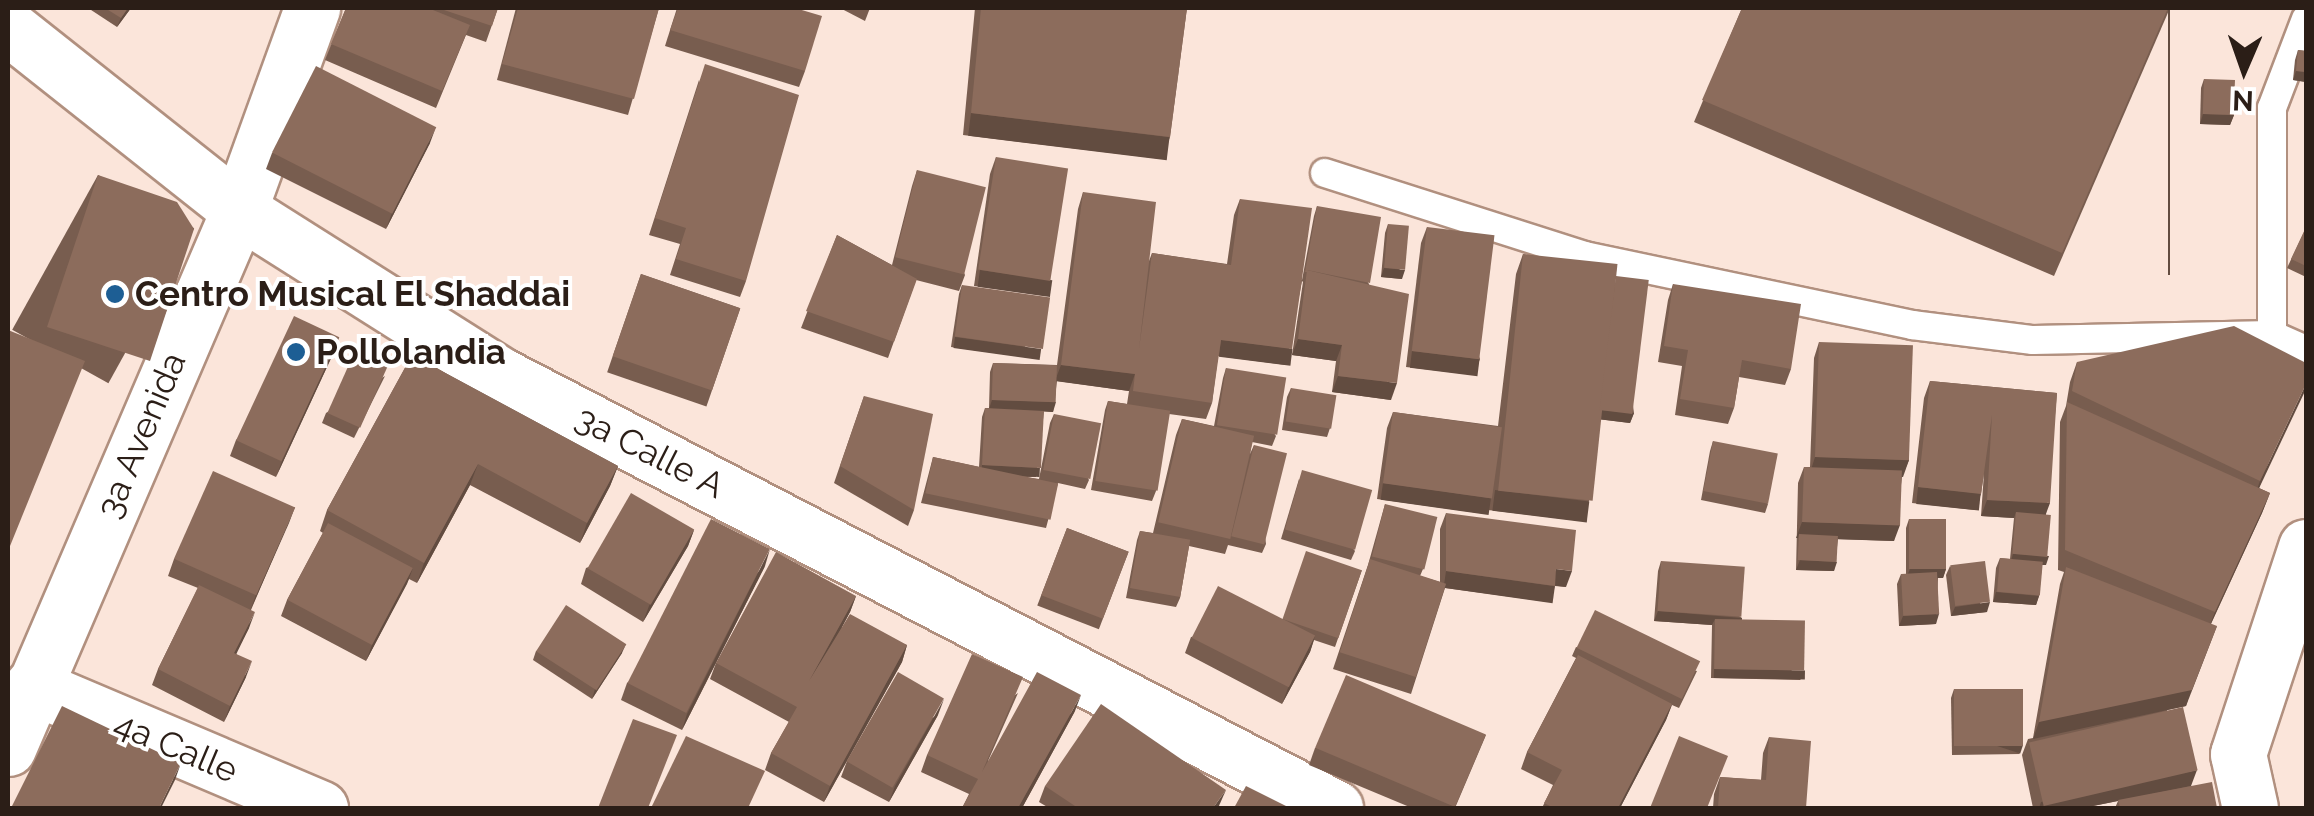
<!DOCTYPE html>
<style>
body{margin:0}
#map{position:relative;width:2314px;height:816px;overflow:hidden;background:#fbe5da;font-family:Raleway,sans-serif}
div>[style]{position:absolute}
.roads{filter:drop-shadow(2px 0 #b1907f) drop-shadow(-2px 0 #b1907f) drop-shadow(0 2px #b1907f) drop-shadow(0 -2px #b1907f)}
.lane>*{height:28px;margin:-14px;padding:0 14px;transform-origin:14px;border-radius:14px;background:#fff}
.street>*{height:55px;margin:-27.5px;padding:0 27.5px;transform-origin:27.5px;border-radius:27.5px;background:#fff}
.secondary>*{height:55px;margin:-27.5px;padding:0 27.5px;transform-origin:27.5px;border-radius:27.5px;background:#fff}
.wall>*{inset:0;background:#785d4f;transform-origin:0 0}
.shaded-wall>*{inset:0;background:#624c40;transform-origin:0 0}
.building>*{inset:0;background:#8c6c5c;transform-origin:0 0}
.dots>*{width:28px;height:28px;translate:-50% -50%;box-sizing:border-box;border:5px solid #fff;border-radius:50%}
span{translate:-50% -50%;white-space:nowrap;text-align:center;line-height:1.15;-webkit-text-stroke:8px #fff;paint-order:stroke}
.poi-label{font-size:35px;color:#2b1e17;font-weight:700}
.left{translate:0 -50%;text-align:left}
.street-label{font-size:35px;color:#2b1e17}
.frame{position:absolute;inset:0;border:10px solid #2b1e17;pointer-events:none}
.north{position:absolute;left:2194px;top:20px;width:100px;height:100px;-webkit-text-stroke:8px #fff;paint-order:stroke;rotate:182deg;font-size:28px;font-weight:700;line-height:40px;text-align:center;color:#2b1e17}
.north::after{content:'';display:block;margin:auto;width:35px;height:45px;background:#2b1e17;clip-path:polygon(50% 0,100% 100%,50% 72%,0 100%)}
</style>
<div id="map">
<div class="roads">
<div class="lane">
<div style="left:1325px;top:173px;width:273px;rotate:17.7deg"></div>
<div style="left:1585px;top:256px;width:334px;rotate:11.9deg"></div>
<div style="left:1912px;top:325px;width:122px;rotate:7.1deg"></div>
<div style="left:2033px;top:340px;width:239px;rotate:-1.2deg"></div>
<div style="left:2272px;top:335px;width:37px;rotate:24deg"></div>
<div style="left:2272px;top:335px;width:227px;rotate:-90deg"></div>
<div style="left:2272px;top:108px;width:95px;rotate:-69.1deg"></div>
</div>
<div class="street">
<div style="left:8px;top:27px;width:295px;rotate:38.4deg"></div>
<div style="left:239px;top:210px;width:307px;rotate:32.3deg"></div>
<div style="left:498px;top:374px;width:943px;rotate:27.41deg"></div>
<div style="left:32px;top:686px;width:313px;rotate:23deg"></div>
</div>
<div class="secondary">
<div style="left:8px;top:748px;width:585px;rotate:-66.76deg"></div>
<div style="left:239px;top:210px;width:215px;rotate:-70.1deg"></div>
<div style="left:2250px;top:808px;width:55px;rotate:-102.5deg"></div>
<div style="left:2238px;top:754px;width:218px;rotate:-71.8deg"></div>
</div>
</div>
<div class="wall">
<div style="clip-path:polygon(88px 8px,131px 8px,117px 27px)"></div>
<div style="clip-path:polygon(346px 8px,498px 8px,486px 42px,466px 35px,436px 108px,325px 60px)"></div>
<div style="clip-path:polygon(516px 8px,659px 8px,628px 115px,497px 80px)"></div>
<div style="clip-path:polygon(677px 8px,795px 8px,805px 71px,799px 87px,665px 46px)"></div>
<div style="clip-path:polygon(840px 8px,870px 8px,865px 21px)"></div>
<div style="clip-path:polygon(975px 8px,1187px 8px,1170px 137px,1162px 159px,963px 135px)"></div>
<div style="clip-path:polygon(1742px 8px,2170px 8px,2054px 276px,1694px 122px)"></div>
<div style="clip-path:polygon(2298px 50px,2306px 51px,2306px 82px,2293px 80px,2295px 60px)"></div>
<div style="clip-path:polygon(2204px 79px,2234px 115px,2230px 125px,2200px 124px,2201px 88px)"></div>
<div style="clip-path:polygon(699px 80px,746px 281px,740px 297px,670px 275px,680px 244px,649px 235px)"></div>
<div style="clip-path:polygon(430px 143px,386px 229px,266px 169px,272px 153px)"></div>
<div style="clip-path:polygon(996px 157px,1046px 296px,974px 286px,990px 174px)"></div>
<div style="clip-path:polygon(917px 170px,965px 275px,959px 291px,916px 280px,888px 358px,801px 328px,837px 235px,892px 265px,912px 186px)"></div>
<div style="left:98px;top:175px;width:110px;height:177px;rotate:29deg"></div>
<div style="clip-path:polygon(1083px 192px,1149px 261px,1152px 253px,1227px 264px,1234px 215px,1240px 199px,1302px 280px,1314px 216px,1317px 206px,1369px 284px,1391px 400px,1332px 392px,1336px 361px,1292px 355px,1303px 282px,1302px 281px,1286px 365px,1218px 356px,1212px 403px,1206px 419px,1169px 414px,1156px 491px,1152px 501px,1091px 490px,1105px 410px,1108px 401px,1127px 404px,1129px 391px,1057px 381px,1053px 412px,1044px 411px,1036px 477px,1025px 477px,1039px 479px,1050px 423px,1054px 414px,1089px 480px,1085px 489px,1058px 483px,1046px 528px,921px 503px,933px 457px,979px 467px,982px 417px,985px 408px,989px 408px,990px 372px,993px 363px,1057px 365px,1078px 209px)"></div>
<div style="clip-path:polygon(1388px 224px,1402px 279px,1381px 277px,1385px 233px)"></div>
<div style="clip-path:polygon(1427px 227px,1480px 359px,1474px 375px,1406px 367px,1421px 243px)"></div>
<div style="clip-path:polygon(2306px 228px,2306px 277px,2287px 268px)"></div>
<div style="clip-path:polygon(1523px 254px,1615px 279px,1634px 413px,1630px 423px,1598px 419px,1589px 501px,1581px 521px,1488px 510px,1488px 507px,1486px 514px,1377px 499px,1387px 428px,1393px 412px,1498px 426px,1516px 274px)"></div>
<div style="left:641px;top:274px;width:105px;height:104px;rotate:19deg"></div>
<div style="clip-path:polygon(1673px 284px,1791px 369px,1785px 385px,1739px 377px,1734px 408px,1728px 424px,1675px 415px,1682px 366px,1658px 362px,1668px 300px)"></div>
<div style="clip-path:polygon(962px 285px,1038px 359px,951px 347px,959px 294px)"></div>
<div style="clip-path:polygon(339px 337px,333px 354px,276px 477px,230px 456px,236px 440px)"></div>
<div style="clip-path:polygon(1819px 342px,1909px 460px,1902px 477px,1894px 541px,1838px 539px,1834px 571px,1796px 570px,1798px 483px,1804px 467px,1810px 467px,1814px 358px)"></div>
<div style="clip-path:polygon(412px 355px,618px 466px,610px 486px,580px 543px,470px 485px,417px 583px,409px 579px,366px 661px,281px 616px,287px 600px,323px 533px,320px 531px,327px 510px)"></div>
<div style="clip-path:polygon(2077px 362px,2306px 363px,2259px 488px,2270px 493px,2262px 513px,2211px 624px,2186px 706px,2167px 710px,2191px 786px,2217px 808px,2115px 808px,2118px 801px,2083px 808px,2033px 808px,2022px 755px,2028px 739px,2033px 738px,2060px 584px,2064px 572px,2058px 570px,2060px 422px,2066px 406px,2070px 382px)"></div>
<div style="clip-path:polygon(1226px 368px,1276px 436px,1272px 446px,1252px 442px,1250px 454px,1254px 445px,1266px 544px,1262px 553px,1228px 545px,1225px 554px,1189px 546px,1180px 598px,1176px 607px,1126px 598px,1137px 540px,1140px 531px,1153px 533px,1176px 435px,1182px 419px,1214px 426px,1223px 378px)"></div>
<div style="clip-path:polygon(385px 376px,354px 438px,322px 423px,326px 413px)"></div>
<div style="clip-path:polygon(1930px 381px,2057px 393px,2046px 514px,2046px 565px,2042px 565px,2039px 596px,2036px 605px,1993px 602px,1996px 568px,2000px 558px,2010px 559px,2014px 518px,1981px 516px,1984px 473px,1981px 494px,1975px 510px,1912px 503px,1924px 398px)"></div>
<div style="clip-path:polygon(1291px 388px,1330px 428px,1327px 437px,1282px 430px,1287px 397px)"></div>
<div style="clip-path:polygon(864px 396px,914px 510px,908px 526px,834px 483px)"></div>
<div style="clip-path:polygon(1713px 441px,1768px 504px,1765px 513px,1701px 500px,1710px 451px)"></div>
<div style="clip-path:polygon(1299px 479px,1355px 551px,1351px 560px,1281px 539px)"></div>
<div style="clip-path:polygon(1385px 504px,1423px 569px,1420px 576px,1440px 582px,1440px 529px,1446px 513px,1566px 587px,1555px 586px,1549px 602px,1445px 588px,1411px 694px,1333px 669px,1368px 565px)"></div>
<div style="clip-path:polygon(295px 507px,251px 610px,249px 628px,236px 653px,246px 677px,224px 722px,152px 685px,158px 669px,198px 588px,168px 576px,174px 559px)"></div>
<div style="clip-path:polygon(1909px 519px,1946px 569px,1943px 578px,1938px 578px,1936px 624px,1899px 626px,1897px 584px,1901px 574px,1906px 574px,1906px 528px)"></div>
<div style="left:1067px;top:528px;width:66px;height:83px;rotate:21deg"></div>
<div style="clip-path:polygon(694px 530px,688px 546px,643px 622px,581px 584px,586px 568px)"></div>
<div style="clip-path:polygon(1661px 561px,1742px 618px,1742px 620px,1801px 680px,1711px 678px,1712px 625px,1654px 621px,1658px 571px)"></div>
<div style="clip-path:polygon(765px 566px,682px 730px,621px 700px,627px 683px)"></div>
<div style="clip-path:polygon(1950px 566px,1987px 612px,1951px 616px,1946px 575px)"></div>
<div style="clip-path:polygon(1362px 570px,1335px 647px,1314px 640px,1310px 652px,1282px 704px,1185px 653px,1191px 637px,1283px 619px)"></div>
<div style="clip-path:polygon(856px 596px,850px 612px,842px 627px,907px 645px,902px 662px,824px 802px,765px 770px,771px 753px,789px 722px,710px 679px,716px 663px)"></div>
<div style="clip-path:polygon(1576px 647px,1697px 671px,1679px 708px,1672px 705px,1666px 720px,1620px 808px,1542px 808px,1553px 785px,1521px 769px,1527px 752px,1576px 658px,1572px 656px)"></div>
<div style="clip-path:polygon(536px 651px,622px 653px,592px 699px,533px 660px)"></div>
<div style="clip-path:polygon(1954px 689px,2020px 754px,1952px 755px,1951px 698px)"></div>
<div style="clip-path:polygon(1018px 693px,988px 761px,1075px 711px,1022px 808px,962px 808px,969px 794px,921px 772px,927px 755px)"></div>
<div style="clip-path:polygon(938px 715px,889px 802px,841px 777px,847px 761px)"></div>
<div style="clip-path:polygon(1486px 735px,1455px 808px,1412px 808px,1309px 765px,1315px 748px)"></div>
<div style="clip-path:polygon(1769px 737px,1806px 808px,1713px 808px,1714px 794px,1720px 777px,1761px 780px,1763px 753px)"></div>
<div style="clip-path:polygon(1045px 786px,1220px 806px,1218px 808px,1049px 808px,1039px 802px)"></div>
</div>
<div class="shaded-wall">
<div style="clip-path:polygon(128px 8px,131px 8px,117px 27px,121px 18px)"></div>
<div style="left:2168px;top:8px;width:2px;height:267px"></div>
<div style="clip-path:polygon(2296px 71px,2306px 72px,2306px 82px,2293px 80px)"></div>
<div style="left:971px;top:113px;width:200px;height:23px;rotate:7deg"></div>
<div style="clip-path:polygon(2203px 114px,2234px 115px,2230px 125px,2200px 124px)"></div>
<div style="clip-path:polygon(436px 127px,430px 143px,386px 229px,392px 213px)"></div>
<div style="clip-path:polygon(1384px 268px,1405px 270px,1402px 279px,1381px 277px)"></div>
<div style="left:980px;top:270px;width:73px;height:17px;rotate:8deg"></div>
<div style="clip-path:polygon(339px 337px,333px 354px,276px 477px,282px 461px)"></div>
<div style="left:955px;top:337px;width:87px;height:11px;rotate:8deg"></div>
<div style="clip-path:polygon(1298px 339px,1342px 345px,1336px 361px,1292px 355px)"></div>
<div style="left:1221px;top:340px;width:72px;height:17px;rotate:7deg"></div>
<div style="left:1412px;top:351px;width:68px;height:17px;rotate:7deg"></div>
<div style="clip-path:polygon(1061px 365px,1135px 374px,1129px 391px,1055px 381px)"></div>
<div style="clip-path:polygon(1338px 376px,1397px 383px,1391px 400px,1332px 392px)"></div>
<div style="clip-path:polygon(2306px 384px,2306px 389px,2253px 501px,2260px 481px)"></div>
<div style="clip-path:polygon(992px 400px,1056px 402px,1053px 412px,989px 409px)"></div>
<div style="clip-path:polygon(1600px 410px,1634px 413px,1630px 423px,1597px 419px)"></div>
<div style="clip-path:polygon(1815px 457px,1909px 460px,1903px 477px,1810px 473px)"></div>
<div style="clip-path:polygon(478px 464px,470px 485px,417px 583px,424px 563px)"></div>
<div style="left:982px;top:465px;width:58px;height:9px;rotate:3deg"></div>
<div style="clip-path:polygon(618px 466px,610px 486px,580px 543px,587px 523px)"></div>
<div style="left:1383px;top:483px;width:109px;height:17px;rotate:8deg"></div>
<div style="left:1918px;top:487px;width:63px;height:17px;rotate:6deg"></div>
<div style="left:1495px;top:490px;width:95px;height:21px;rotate:7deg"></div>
<div style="clip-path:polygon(2270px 493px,2262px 513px,2207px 632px,2215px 612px)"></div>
<div style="clip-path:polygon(1987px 500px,2050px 503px,2044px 519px,2016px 512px,2014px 518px,1981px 516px)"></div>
<div style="clip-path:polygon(295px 507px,289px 523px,250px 611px,256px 595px)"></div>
<div style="clip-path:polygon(1802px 522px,1900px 525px,1894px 541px,1799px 538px,1799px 534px,1798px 538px,1796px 538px)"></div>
<div style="clip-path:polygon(694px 530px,688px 546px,643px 622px,649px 606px)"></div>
<div style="clip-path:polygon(770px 549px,765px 566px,682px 730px,687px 714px)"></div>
<div style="clip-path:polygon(2013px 554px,2049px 556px,2046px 565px,2010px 564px)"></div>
<div style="clip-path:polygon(1800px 560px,1837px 562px,1834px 571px,1796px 570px)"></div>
<div style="clip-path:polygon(413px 568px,407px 584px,366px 661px,372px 645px)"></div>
<div style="clip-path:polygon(1556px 569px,1572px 571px,1566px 587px,1550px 585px)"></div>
<div style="clip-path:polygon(1910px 569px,1946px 569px,1943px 578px,1906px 578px)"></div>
<div style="left:1446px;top:571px;width:110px;height:17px;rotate:8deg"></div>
<div style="clip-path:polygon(1996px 592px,2039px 596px,2036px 605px,1993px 602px)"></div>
<div style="clip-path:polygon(856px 596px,850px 612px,804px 698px,809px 681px)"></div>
<div style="clip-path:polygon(1990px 602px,1987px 612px,1951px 616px,1955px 607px)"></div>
<div style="clip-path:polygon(1658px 611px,1742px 618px,1739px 627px,1715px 619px,1712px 625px,1654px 621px)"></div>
<div style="clip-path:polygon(255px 612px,249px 628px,229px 669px,234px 653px)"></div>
<div style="clip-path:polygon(1939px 614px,1936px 624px,1899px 626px,1903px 616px)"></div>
<div style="clip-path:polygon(2217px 626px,2186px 706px,2033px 739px,2039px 722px)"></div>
<div style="clip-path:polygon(1315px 636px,1310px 652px,1282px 704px,1288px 688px)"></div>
<div style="clip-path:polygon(626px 644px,622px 653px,592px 699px,595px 689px)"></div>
<div style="clip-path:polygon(907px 645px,902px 662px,824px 802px,830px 786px)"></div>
<div style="clip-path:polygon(252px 661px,246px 677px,224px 722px,230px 706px)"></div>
<div style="left:1714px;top:669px;width:91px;height:9px;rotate:1deg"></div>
<div style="clip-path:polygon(1081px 695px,1075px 711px,1022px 808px,1018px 808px)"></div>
<div style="clip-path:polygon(944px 699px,938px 715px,889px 802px,895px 786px)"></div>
<div style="clip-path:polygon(1672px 704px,1666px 720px,1620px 808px,1618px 808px)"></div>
<div style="left:2023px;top:745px;width:9px;height:67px;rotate:108deg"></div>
<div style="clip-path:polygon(181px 763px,175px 780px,161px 808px,159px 808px)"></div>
<div style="clip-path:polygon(2197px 770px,2191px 786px,2083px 808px,2039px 808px,2041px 802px)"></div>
<div style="clip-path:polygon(1226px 790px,1218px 808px,1213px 808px)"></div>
</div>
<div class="building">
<div style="clip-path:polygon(105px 8px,128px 8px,121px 18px)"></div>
<div style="clip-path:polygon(346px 8px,428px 8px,470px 25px,442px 91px,331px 44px)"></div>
<div style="clip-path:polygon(438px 8px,498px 8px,492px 26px)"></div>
<div style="clip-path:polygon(518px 8px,659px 8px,634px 99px,502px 64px)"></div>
<div style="clip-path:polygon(678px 8px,795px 8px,822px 16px,805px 71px,670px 30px)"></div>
<div style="clip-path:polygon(981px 8px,1187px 8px,1170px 137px,971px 113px)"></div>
<div style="clip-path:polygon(1742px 8px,2168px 8px,2062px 253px,1702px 100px)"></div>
<div style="clip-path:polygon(2298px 50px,2306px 51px,2306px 72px,2296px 71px)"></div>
<div style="clip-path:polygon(705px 64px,799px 95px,746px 281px,676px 259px,686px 228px,655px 218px)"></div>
<div style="left:316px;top:66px;width:135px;height:97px;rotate:27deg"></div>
<div style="left:2204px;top:79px;width:31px;height:35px;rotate:2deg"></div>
<div style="left:996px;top:157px;width:73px;height:114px;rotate:9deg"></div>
<div style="left:917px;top:170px;width:71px;height:90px;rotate:14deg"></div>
<div style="clip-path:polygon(98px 175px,177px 202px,194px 229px,150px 361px,47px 327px)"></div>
<div style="clip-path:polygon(1083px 192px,1156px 202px,1139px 349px,1152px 253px,1231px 265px,1240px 199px,1312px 208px,1292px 349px,1221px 340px,1212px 403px,1133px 391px,1135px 374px,1061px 365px)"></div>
<div style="clip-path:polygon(1317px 206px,1381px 217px,1370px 283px,1307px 270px,1307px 272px,1305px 272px)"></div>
<div style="left:1388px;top:224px;width:21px;height:44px;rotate:5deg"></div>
<div style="left:1427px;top:227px;width:68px;height:125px;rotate:7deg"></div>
<div style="clip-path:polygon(2306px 227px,2306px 266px,2291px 259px)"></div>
<div style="clip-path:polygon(837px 235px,917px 279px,894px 342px,806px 311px)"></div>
<div style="left:1523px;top:254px;width:95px;height:238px;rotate:6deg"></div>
<div style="clip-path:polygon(1307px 270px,1409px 294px,1397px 383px,1338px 376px,1342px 345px,1298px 339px)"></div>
<div style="left:641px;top:274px;width:105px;height:87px;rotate:19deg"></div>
<div style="left:1616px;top:276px;width:33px;height:135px;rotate:7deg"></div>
<div style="clip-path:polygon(1673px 284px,1801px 304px,1791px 369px,1742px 360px,1734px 408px,1680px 399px,1688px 350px,1664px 346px)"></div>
<div style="left:962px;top:285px;width:89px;height:52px;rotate:8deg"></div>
<div style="left:294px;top:316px;width:50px;height:137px;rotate:25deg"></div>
<div style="clip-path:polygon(2234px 326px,2306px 363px,2306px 384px,2260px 481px,2072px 391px,2077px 362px)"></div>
<div style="clip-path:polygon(8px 330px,85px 361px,8px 551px)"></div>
<div style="left:1819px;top:342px;width:94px;height:115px;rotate:2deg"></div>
<div style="left:355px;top:351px;width:36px;height:68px;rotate:24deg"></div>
<div style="clip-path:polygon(412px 355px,618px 466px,587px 523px,478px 464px,424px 563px,327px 510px)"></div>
<div style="left:993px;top:363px;width:64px;height:37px;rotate:2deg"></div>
<div style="left:1226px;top:368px;width:61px;height:58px;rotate:9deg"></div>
<div style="clip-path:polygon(1930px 381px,2057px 393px,2050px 503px,1987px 500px,1992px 415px,1981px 494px,1918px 487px)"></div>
<div style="left:1291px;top:388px;width:46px;height:34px;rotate:9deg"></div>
<div style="clip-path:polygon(864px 396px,933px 414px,914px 510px,840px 466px)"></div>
<div style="left:1108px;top:401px;width:63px;height:81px;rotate:9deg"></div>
<div style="clip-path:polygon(2067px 402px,2270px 493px,2215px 612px,2065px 550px)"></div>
<div style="left:985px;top:408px;width:59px;height:57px;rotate:3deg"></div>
<div style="left:1393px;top:412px;width:110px;height:72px;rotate:8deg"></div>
<div style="left:1054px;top:414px;width:48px;height:57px;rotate:11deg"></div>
<div style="left:1182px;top:419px;width:74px;height:106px;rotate:13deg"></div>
<div style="left:1713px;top:441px;width:66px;height:51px;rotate:11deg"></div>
<div style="left:1254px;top:445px;width:34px;height:94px;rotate:14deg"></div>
<div style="left:933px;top:457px;width:128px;height:37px;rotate:12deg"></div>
<div style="left:1804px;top:467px;width:98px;height:55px;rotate:2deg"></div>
<div style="left:1302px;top:470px;width:73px;height:62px;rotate:16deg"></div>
<div style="left:213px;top:471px;width:90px;height:96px;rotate:24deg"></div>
<div style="left:631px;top:493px;width:73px;height:87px;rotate:30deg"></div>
<div style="left:1385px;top:504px;width:54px;height:54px;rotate:14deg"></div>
<div style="left:2016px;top:512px;width:35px;height:42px;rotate:5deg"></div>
<div style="clip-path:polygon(1446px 513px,1576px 530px,1572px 571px,1556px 569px,1555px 586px,1446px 571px)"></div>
<div style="left:711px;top:519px;width:66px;height:184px;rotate:27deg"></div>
<div style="left:1909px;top:519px;width:37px;height:50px"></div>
<div style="left:328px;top:523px;width:96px;height:87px;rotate:28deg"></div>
<div style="left:1067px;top:528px;width:66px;height:72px;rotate:21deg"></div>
<div style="left:1140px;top:531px;width:51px;height:58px;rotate:10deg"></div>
<div style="left:1799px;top:534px;width:39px;height:26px;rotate:3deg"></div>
<div style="left:1306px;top:551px;width:59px;height:72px;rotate:19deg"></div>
<div style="clip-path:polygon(776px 552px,856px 596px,809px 681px,850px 614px,907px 645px,830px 786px,771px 753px,797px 707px,716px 663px)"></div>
<div style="left:2000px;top:558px;width:43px;height:34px;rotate:5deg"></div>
<div style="left:1370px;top:559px;width:80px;height:98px;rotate:18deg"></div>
<div style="left:1661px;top:561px;width:84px;height:50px;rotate:4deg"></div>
<div style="left:1985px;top:561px;width:41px;height:35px;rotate:83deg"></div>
<div style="clip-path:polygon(2066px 567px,2217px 626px,2192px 690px,2039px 722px)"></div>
<div style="left:1937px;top:572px;width:42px;height:36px;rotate:87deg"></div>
<div style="clip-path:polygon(199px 585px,255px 612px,234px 653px,252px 661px,230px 706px,158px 669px)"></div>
<div style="left:1218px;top:586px;width:109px;height:58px;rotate:27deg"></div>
<div style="left:566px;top:605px;width:72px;height:55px;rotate:33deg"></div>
<div style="left:1595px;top:610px;width:117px;height:42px;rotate:26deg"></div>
<div style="left:1715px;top:619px;width:90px;height:50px;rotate:1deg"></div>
<div style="clip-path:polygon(972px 654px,1023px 677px,982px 772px,1037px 672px,1081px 695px,1018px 808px,962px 808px,978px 779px,927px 755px)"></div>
<div style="clip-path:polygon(1578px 655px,1672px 704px,1618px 808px,1554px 808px,1544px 803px,1562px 770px,1527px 752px)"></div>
<div style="left:898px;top:672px;width:53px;height:103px;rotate:30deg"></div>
<div style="left:1346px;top:675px;width:152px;height:79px;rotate:23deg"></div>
<div style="left:1954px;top:689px;width:69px;height:57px"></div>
<div style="clip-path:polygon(1101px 704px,1226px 790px,1213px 808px,1078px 808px,1045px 786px)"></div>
<div style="clip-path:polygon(62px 706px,181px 763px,159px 808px,11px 808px)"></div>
<div style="left:2183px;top:707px;width:65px;height:158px;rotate:77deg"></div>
<div style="clip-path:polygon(633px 719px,677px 735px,648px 808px,598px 808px)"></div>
<div style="clip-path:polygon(686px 736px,765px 771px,748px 808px,651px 808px)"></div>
<div style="clip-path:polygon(1679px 736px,1728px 756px,1707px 808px,1650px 808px)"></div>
<div style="clip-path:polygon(1769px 737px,1811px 741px,1806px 808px,1718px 808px,1720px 777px,1766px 780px)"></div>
<div style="clip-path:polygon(2212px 782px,2217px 808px,2120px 808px,2118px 800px)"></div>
<div style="clip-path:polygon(1246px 786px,1290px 808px,1234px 808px)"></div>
</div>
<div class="dots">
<div style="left:115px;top:294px;background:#1d5e94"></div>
<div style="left:296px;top:352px;background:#1d5e94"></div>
</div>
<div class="poi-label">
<span class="left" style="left:135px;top:294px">Centro Musical El Shaddai</span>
<span class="left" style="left:316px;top:352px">Pollolandia</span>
</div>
<div class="street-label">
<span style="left:141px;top:435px;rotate:-67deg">3a Avenida</span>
<span style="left:650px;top:452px;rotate:27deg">3a Calle A</span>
<span style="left:176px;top:747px;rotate:23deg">4a Calle</span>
</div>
<div class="frame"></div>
<div class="north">N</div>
</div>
